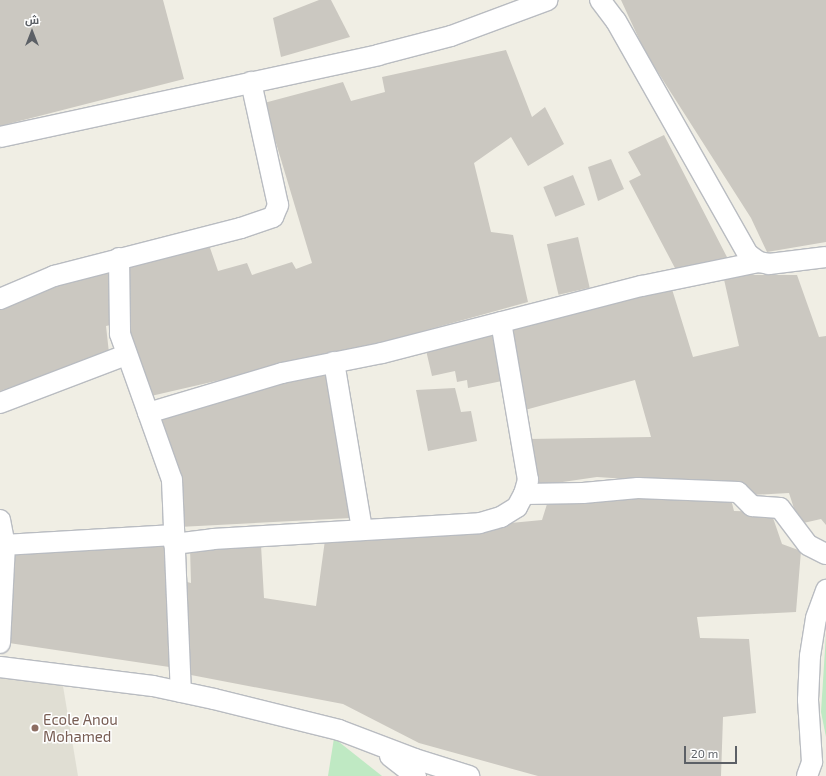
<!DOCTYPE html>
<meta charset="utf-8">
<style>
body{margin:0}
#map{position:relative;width:826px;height:776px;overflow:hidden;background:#f0eee4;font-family:"Exo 2",Cairo,sans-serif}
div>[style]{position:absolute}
.education>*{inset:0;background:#e0ded3}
.green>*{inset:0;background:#bfe9c3}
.building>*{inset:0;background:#cbc8c1;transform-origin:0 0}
.roads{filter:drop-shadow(1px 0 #b9bcc1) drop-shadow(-1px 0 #b9bcc1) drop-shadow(0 1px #b9bcc1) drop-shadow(0 -1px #b9bcc1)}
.minor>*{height:20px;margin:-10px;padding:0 10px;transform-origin:10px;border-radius:10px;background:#fff}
.dots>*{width:11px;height:11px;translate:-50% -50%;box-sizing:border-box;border:2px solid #fff;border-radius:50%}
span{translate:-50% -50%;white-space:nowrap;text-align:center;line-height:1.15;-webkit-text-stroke:3px #fff;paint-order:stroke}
.education-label{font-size:15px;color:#785e54}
.left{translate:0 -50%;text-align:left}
.north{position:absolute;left:12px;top:12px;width:40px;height:40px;-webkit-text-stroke:3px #fff;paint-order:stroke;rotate:0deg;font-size:11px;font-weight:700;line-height:16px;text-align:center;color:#5c6066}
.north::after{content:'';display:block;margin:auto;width:14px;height:18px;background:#5c6066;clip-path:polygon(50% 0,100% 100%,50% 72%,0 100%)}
.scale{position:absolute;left:684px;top:746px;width:53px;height:18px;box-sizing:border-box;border:2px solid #5c6066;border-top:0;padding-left:5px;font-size:12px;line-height:14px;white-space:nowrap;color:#5c6066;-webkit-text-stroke:3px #fff;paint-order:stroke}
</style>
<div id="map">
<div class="education">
<div style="clip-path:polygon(0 674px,62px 680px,78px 776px,0 776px)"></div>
</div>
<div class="green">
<div style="clip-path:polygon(826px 634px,826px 737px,821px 712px)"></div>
<div style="clip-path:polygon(334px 738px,382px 776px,328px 776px)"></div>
</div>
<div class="building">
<div style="clip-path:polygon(0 0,163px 0,184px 79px,0 126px)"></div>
<div style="clip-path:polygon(319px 0,331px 0,350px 37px,281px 57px,273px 18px)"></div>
<div style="clip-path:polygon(621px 0,826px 0,826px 242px,767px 252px,751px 218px,645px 52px)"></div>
<div style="clip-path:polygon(506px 50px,532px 117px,545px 107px,564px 144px,528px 166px,511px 137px,474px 163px,491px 232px,513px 235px,528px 302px,380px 343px,151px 396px,127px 336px,128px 263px,208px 242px,218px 271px,247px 263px,252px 275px,292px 262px,296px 269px,312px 263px,264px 103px,343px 82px,351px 101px,385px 92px,382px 77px)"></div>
<div style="clip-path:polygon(664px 135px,728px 259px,676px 270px,629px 181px,641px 175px,628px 152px)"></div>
<div style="clip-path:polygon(611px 159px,624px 189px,598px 201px,588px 167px)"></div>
<div style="left:573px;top:175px;width:32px;height:32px;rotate:68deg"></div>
<div style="left:578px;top:237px;width:52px;height:32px;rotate:77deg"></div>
<div style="clip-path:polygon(114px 271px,115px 324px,106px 326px,109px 353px,0 391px,0 305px,82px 272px)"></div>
<div style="clip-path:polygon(723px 275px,797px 275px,819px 337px,826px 336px,826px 525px,821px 519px,799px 524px,789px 493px,752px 495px,688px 483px,597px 477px,535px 486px,528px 439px,651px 437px,635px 380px,525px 410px,509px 327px,671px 286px,693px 357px,739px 346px)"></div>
<div style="clip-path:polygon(491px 331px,502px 381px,468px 388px,467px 380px,457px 382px,455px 371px,432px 376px,425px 346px)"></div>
<div style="clip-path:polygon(327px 372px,351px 518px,179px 527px,158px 415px)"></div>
<div style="clip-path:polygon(455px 388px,461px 412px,471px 411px,477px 441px,428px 451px,416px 390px)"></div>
<div style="clip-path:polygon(615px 497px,731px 499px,734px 511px,771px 512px,782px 544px,801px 551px,796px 612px,697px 617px,700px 638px,749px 639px,756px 713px,723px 717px,721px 776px,538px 776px,419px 743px,343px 704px,191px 675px,185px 630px,183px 581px,191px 583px,190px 548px,261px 545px,264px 598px,316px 606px,325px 540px,542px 520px,547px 504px)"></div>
<div style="clip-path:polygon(165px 541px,176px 668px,9px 643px,15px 549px)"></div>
</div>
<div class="roads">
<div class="minor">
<div style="left:600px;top:0;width:26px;rotate:53deg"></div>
<div style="left:616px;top:21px;width:268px;rotate:60.5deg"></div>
<div style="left:748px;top:254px;width:14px;rotate:36deg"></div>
<div style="left:759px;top:262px;width:10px;rotate:11deg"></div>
<div style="left:769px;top:264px;width:57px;rotate:-7deg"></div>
<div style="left:0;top:137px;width:387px;rotate:-12.2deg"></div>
<div style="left:378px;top:55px;width:75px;rotate:-14.6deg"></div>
<div style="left:451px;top:36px;width:103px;rotate:-20.4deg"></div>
<div style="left:119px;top:258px;width:76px;rotate:89.2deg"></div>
<div style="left:120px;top:334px;width:155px;rotate:70.4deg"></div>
<div style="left:172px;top:480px;width:212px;rotate:87.6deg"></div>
<div style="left:0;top:299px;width:59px;rotate:-23.1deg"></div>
<div style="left:54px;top:276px;width:193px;rotate:-14.4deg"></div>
<div style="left:241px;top:228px;width:34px;rotate:-19deg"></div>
<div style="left:273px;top:217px;width:13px;rotate:-67deg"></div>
<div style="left:278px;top:205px;width:126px;rotate:-102.4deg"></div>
<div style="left:334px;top:362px;width:170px;rotate:80.5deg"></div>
<div style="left:0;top:403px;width:135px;rotate:-20.9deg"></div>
<div style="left:148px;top:413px;width:140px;rotate:-16.6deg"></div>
<div style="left:282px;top:373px;width:102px;rotate:-11.3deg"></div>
<div style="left:382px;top:353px;width:268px;rotate:-14.5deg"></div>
<div style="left:642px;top:286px;width:119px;rotate:-11.6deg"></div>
<div style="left:524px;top:494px;width:59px;rotate:-1deg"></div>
<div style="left:583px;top:493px;width:55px;rotate:-5.2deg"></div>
<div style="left:638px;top:488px;width:100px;rotate:2.3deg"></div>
<div style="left:738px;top:492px;width:20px;rotate:45deg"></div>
<div style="left:752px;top:506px;width:28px;rotate:4deg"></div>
<div style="left:780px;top:508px;width:46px;rotate:52.9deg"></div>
<div style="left:808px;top:545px;width:20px;rotate:27deg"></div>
<div style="left:0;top:520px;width:25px;rotate:79deg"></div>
<div style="left:174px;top:544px;width:39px;rotate:-7deg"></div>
<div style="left:213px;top:539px;width:267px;rotate:-3.4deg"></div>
<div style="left:480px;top:523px;width:22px;rotate:-16deg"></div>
<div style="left:501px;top:517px;width:19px;rotate:-32deg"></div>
<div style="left:517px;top:507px;width:15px;rotate:-62deg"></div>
<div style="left:524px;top:494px;width:15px;rotate:-74deg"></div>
<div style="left:528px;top:480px;width:160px;rotate:-99.7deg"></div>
<div style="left:0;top:643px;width:98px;rotate:-87.1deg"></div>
<div style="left:5px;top:545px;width:168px;rotate:-3.4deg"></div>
<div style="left:0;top:667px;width:154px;rotate:7.1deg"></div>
<div style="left:153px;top:686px;width:62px;rotate:12deg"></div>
<div style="left:214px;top:699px;width:129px;rotate:13.9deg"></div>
<div style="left:339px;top:730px;width:81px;rotate:20.9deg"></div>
<div style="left:415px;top:759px;width:57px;rotate:17.5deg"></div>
<div style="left:390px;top:756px;width:33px;rotate:38deg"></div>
<div style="left:807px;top:776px;width:15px;rotate:-70deg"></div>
<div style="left:812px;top:762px;width:62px;rotate:-93.7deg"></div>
<div style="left:808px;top:700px;width:44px;rotate:-87.4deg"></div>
<div style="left:810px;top:656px;width:38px;rotate:-81deg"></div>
<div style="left:816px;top:618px;width:30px;rotate:-70deg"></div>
</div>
</div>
<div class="dots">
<div style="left:35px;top:728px;background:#8d6e63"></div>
</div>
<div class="education-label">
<span class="left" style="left:43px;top:728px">Ecole Anou<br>Mohamed</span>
</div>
<div class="north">ش</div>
<div class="scale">20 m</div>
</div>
